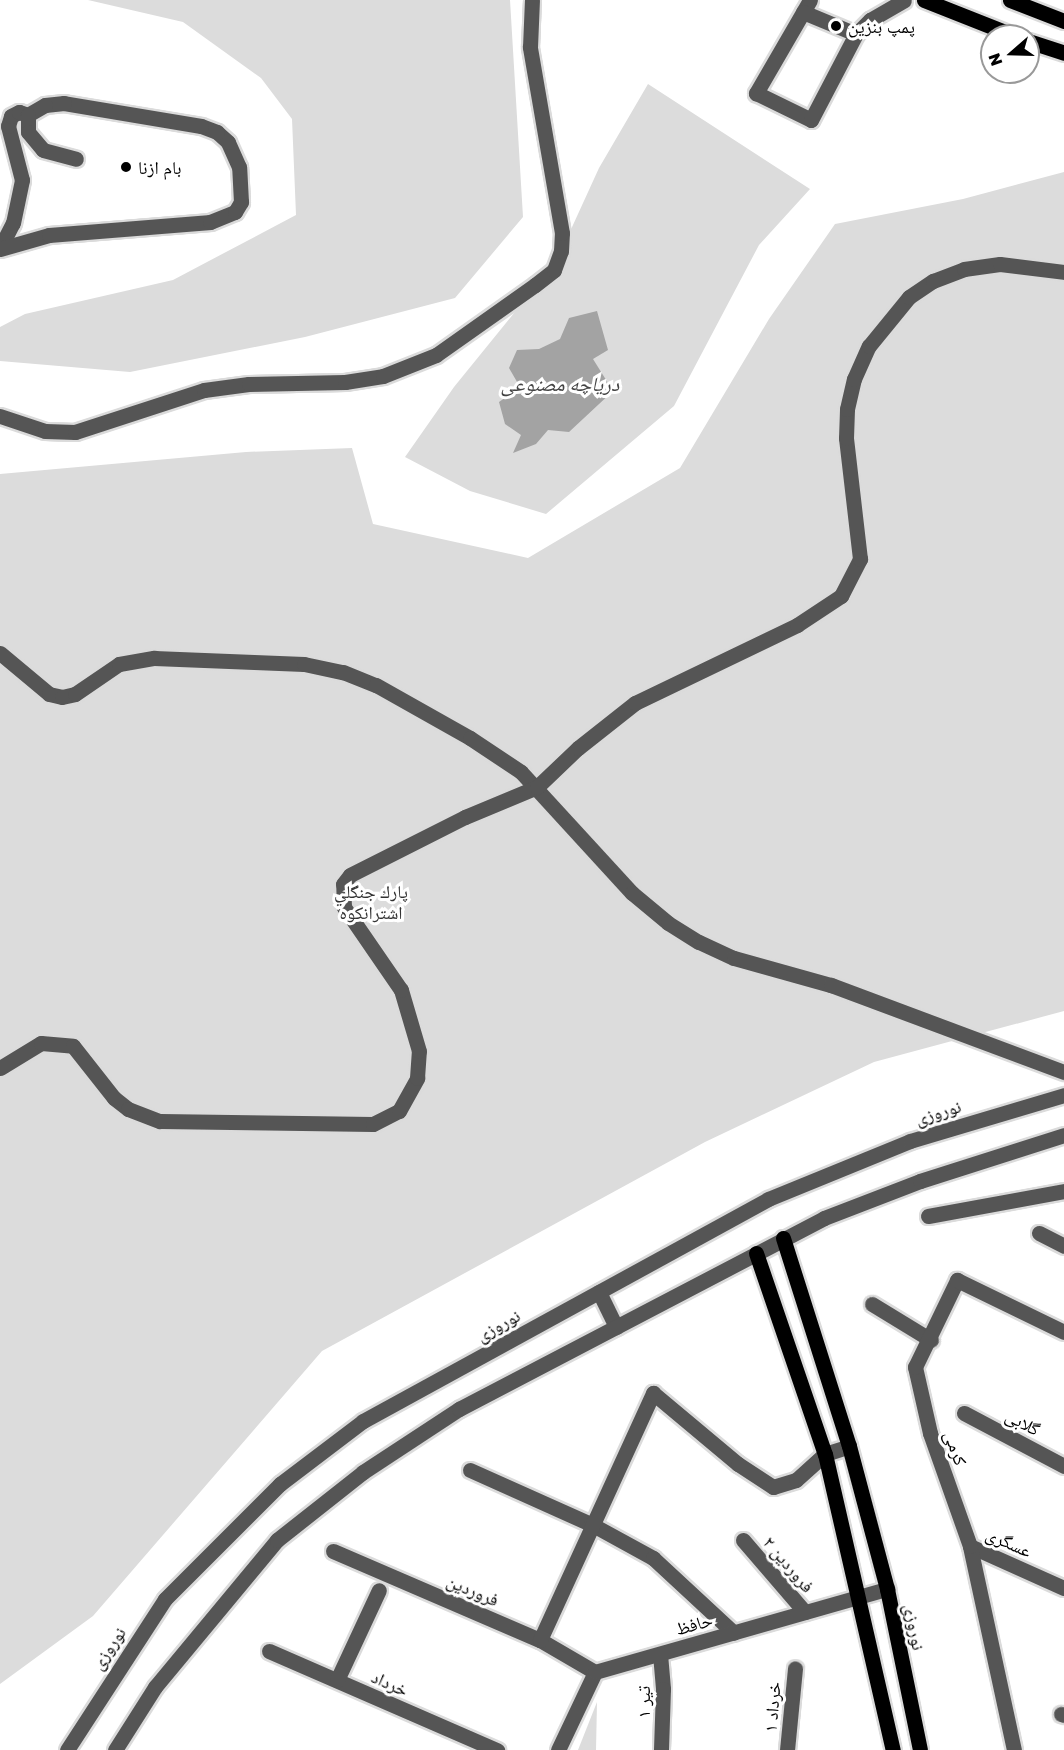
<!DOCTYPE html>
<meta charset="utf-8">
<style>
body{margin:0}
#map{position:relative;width:1064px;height:1750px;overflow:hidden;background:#fff;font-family:"Golos Text","Noto Naskh Arabic",sans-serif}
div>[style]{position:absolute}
.green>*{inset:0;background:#dcdcdc}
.water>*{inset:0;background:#a3a3a3}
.roads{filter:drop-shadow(2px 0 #dbdbdb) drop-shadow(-2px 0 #dbdbdb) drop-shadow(0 2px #dbdbdb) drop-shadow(0 -2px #dbdbdb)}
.minor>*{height:15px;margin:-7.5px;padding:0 7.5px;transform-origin:7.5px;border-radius:7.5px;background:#555}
.major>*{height:15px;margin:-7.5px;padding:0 7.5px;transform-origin:7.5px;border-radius:7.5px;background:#000}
.dots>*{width:16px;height:16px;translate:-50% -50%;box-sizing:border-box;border:3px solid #fff;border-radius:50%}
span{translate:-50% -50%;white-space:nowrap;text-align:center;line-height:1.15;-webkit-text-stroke:6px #fff;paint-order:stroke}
.poi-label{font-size:18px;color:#000}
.left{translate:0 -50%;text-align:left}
.park-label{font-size:18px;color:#333}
.street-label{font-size:18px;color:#000}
.water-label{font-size:20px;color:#444;font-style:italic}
.north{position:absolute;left:980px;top:24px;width:60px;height:60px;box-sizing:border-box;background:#fff;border:2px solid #999;border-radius:50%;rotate:250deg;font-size:16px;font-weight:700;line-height:24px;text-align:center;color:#000}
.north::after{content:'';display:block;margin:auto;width:21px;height:27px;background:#000;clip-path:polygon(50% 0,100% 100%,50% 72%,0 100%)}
</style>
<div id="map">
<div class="green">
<div style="clip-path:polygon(88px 0,510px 0,523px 217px,455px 298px,305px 337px,130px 372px,0 361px,0 327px,25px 314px,173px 280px,296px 215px,292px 119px,261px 78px,183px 22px)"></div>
<div style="clip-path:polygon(648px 84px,810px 189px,759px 245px,674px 406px,546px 514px,470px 491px,405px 457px,454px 387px,557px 260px,599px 168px)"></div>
<div style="clip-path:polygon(1064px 172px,1064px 1011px,874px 1062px,705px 1142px,322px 1351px,93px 1616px,0 1684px,0 474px,246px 452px,352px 448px,373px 524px,528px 558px,680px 468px,769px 319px,835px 224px,963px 199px)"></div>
<div style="clip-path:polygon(597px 1702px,596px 1750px,578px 1750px)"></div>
</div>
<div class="water">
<div style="clip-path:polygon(597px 311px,608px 350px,593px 359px,613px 391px,569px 432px,548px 430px,536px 444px,513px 453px,521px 435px,505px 424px,499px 402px,520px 387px,509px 368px,517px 350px,539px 349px,560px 339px,569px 318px)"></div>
</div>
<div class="roads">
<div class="minor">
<div style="left:810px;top:0;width:108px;rotate:120.1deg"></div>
<div style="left:756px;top:93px;width:61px;rotate:26.1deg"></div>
<div style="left:811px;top:120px;width:97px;rotate:-62.4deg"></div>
<div style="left:856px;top:34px;width:20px;rotate:-45deg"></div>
<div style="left:870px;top:20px;width:39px;rotate:-30deg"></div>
<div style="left:803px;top:12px;width:57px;rotate:22.5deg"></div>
<div style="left:0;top:248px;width:28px;rotate:-63deg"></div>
<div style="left:13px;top:223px;width:44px;rotate:-78.2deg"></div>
<div style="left:22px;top:180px;width:56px;rotate:-104.5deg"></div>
<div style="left:8px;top:126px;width:10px;rotate:-73deg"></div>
<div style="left:11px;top:116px;width:9px;rotate:-27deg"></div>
<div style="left:19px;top:112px;width:9px;rotate:18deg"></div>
<div style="left:0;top:249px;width:51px;rotate:-15.9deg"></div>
<div style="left:49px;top:235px;width:162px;rotate:-4.6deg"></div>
<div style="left:210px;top:222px;width:27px;rotate:-22deg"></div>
<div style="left:235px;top:212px;width:12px;rotate:-59deg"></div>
<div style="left:241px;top:202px;width:35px;rotate:-93deg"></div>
<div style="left:239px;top:167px;width:27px;rotate:-114deg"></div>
<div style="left:228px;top:142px;width:15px;rotate:-138deg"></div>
<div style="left:217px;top:132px;width:17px;rotate:-159deg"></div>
<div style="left:201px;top:126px;width:139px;rotate:-170.5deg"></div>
<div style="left:64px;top:103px;width:19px;rotate:174deg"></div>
<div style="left:45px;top:105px;width:20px;rotate:150deg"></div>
<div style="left:28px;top:115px;width:17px;rotate:90deg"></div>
<div style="left:28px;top:132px;width:23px;rotate:50deg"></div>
<div style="left:43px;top:150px;width:34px;rotate:15deg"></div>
<div style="left:0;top:416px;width:47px;rotate:18.4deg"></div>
<div style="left:45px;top:431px;width:30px;rotate:2deg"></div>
<div style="left:75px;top:432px;width:136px;rotate:-18deg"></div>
<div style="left:204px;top:390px;width:45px;rotate:-7.6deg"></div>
<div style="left:249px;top:384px;width:96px;rotate:-1.2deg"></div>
<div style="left:345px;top:382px;width:38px;rotate:-9deg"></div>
<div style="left:383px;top:376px;width:57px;rotate:-21.6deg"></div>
<div style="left:436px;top:355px;width:121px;rotate:-35.3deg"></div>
<div style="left:535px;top:285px;width:24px;rotate:-38deg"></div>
<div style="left:554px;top:270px;width:20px;rotate:-70deg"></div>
<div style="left:561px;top:251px;width:18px;rotate:-87deg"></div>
<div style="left:562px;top:233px;width:189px;rotate:-99.8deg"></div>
<div style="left:530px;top:47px;width:47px;rotate:-87.6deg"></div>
<div style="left:0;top:653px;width:64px;rotate:39.9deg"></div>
<div style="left:49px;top:694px;width:13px;rotate:13deg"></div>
<div style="left:62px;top:697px;width:13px;rotate:-13deg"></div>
<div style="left:75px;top:694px;width:53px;rotate:-34.3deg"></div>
<div style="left:119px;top:664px;width:36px;rotate:-10deg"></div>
<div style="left:154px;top:658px;width:150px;rotate:2.3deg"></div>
<div style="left:304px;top:664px;width:40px;rotate:12deg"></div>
<div style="left:343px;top:672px;width:35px;rotate:22deg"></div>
<div style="left:376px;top:685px;width:108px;rotate:29.4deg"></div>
<div style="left:470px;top:738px;width:61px;rotate:33.7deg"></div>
<div style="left:521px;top:772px;width:164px;rotate:47.5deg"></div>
<div style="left:632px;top:893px;width:47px;rotate:39.8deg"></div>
<div style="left:668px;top:923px;width:36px;rotate:32deg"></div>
<div style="left:699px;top:942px;width:38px;rotate:25deg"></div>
<div style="left:734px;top:958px;width:101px;rotate:15.6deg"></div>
<div style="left:831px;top:985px;width:249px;rotate:20.5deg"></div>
<div style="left:0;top:1068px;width:48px;rotate:-31.4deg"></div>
<div style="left:41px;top:1043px;width:32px;rotate:5deg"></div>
<div style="left:73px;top:1046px;width:66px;rotate:51.7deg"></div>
<div style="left:114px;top:1098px;width:18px;rotate:38deg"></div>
<div style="left:128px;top:1109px;width:34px;rotate:21deg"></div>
<div style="left:160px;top:1121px;width:213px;rotate:0.8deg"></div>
<div style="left:373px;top:1124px;width:29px;rotate:-27deg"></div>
<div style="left:399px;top:1111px;width:38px;rotate:-61deg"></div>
<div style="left:417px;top:1078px;width:27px;rotate:-86deg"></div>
<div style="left:419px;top:1051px;width:64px;rotate:-106.4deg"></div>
<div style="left:401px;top:990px;width:101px;rotate:-124.5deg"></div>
<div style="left:344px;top:907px;width:23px;rotate:-92deg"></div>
<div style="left:343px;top:884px;width:11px;rotate:-52deg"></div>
<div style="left:350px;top:875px;width:129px;rotate:-26.8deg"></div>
<div style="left:465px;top:817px;width:78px;rotate:-22.6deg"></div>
<div style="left:537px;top:787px;width:57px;rotate:-43.6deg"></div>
<div style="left:578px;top:748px;width:73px;rotate:-38.3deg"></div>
<div style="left:635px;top:703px;width:180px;rotate:-25.7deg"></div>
<div style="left:797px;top:625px;width:53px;rotate:-33.4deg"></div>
<div style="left:841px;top:596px;width:42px;rotate:-62.8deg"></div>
<div style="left:860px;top:559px;width:122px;rotate:-96.6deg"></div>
<div style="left:846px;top:438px;width:29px;rotate:-88deg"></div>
<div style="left:847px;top:409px;width:31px;rotate:-77deg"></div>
<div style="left:854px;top:379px;width:36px;rotate:-66deg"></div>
<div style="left:869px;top:346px;width:63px;rotate:-50.8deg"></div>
<div style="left:909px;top:297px;width:29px;rotate:-34deg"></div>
<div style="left:933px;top:281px;width:33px;rotate:-21deg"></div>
<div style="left:964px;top:269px;width:36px;rotate:-8deg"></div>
<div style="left:1000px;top:264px;width:64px;rotate:7.1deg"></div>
<div style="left:928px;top:1216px;width:138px;rotate:-10.4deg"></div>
<div style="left:1039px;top:1233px;width:28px;rotate:27deg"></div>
<div style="left:599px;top:1292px;width:39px;rotate:64deg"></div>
<div style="left:872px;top:1304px;width:69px;rotate:31.4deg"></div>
<div style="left:964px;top:1413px;width:113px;rotate:27.9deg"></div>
<div style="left:470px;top:1470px;width:133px;rotate:24.1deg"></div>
<div style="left:591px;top:1524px;width:71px;rotate:28.7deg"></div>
<div style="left:653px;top:1558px;width:110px;rotate:42.8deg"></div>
<div style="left:743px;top:1540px;width:95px;rotate:49.3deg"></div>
<div style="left:970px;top:1546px;width:103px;rotate:24.1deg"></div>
<div style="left:333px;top:1551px;width:225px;rotate:23.3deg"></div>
<div style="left:540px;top:1640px;width:64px;rotate:30.2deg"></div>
<div style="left:540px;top:1640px;width:272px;rotate:-65.4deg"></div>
<div style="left:653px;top:1393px;width:111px;rotate:39.9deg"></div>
<div style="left:738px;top:1464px;width:42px;rotate:33.3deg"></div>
<div style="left:773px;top:1487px;width:24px;rotate:-17deg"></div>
<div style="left:796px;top:1480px;width:39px;rotate:-42deg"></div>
<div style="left:825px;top:1454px;width:25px;rotate:-18deg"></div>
<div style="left:269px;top:1651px;width:249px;rotate:23.5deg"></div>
<div style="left:660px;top:1654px;width:35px;rotate:85deg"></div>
<div style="left:663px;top:1689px;width:61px;rotate:91.9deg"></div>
<div style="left:337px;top:1680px;width:99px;rotate:-65deg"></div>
<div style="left:1061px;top:1714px;width:3px;rotate:18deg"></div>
<div style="left:67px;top:1750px;width:180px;rotate:-57deg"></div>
<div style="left:165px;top:1599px;width:163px;rotate:-45deg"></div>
<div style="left:280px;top:1484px;width:104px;rotate:-37.2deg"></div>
<div style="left:363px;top:1421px;width:462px;rotate:-28.7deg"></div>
<div style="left:768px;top:1199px;width:153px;rotate:-22.2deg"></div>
<div style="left:910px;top:1141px;width:161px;rotate:-16.6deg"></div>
<div style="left:115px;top:1750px;width:75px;rotate:-57.6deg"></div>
<div style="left:155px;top:1687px;width:191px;rotate:-50.3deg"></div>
<div style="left:277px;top:1540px;width:110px;rotate:-38.3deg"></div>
<div style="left:363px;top:1472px;width:115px;rotate:-33.3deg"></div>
<div style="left:459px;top:1409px;width:412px;rotate:-27.6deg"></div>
<div style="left:824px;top:1218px;width:103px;rotate:-21.1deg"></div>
<div style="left:920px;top:1181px;width:151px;rotate:-17.7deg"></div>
<div style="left:558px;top:1750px;width:86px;rotate:-64.6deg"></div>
<div style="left:595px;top:1672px;width:304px;rotate:-15.9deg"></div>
<div style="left:787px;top:1750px;width:82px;rotate:-84.4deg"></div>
<div style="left:1014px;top:1750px;width:209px;rotate:-102.2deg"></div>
<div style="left:970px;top:1546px;width:120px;rotate:-109.5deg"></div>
<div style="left:930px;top:1433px;width:68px;rotate:-102.8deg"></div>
<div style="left:915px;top:1367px;width:97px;rotate:-64.2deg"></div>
<div style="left:957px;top:1280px;width:119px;rotate:25.9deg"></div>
</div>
<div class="major">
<div style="left:924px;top:0;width:98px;rotate:21.6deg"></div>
<div style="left:1010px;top:0;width:58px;rotate:21.3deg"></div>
<div style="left:1028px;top:41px;width:38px;rotate:18deg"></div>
<div style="left:783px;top:1238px;width:218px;rotate:72.4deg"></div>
<div style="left:849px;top:1446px;width:148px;rotate:75.1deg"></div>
<div style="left:887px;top:1589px;width:164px;rotate:78.4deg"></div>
<div style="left:756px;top:1253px;width:213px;rotate:71.1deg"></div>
<div style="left:825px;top:1454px;width:304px;rotate:77.1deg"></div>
</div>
</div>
<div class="dots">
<div style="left:836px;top:26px;background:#000"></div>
<div style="left:126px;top:167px;background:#000"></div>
</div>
<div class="poi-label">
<span class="left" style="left:848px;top:26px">پمپ بنزین</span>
<span class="left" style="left:138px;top:167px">بام ازنا</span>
</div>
<div class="park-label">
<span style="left:371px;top:902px">پارك جنگلي<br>اشترانكوه</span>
</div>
<div class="street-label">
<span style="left:938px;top:1112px;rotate:-17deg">نوروزی</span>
<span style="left:498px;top:1325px;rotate:-29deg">نوروزی</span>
<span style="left:1023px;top:1422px;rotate:28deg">گلابی</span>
<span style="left:956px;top:1448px;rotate:71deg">کرمی</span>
<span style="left:1009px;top:1542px;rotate:24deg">عسگری</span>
<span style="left:789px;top:1564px;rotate:50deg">فروردین ۲</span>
<span style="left:473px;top:1590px;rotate:23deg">فروردین</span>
<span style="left:694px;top:1624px;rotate:-16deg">حافظ</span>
<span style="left:915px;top:1627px;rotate:79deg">نوروزی</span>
<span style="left:108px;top:1648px;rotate:-56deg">نوروزی</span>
<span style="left:390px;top:1683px;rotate:24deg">خرداد</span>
<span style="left:643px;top:1702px;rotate:-90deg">تیر ۱</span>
<span style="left:772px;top:1707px;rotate:-85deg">خرداد ۱</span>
</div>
<div class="water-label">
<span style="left:560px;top:383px">دریاچه مصنوعی</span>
</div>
<div class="north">N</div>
</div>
